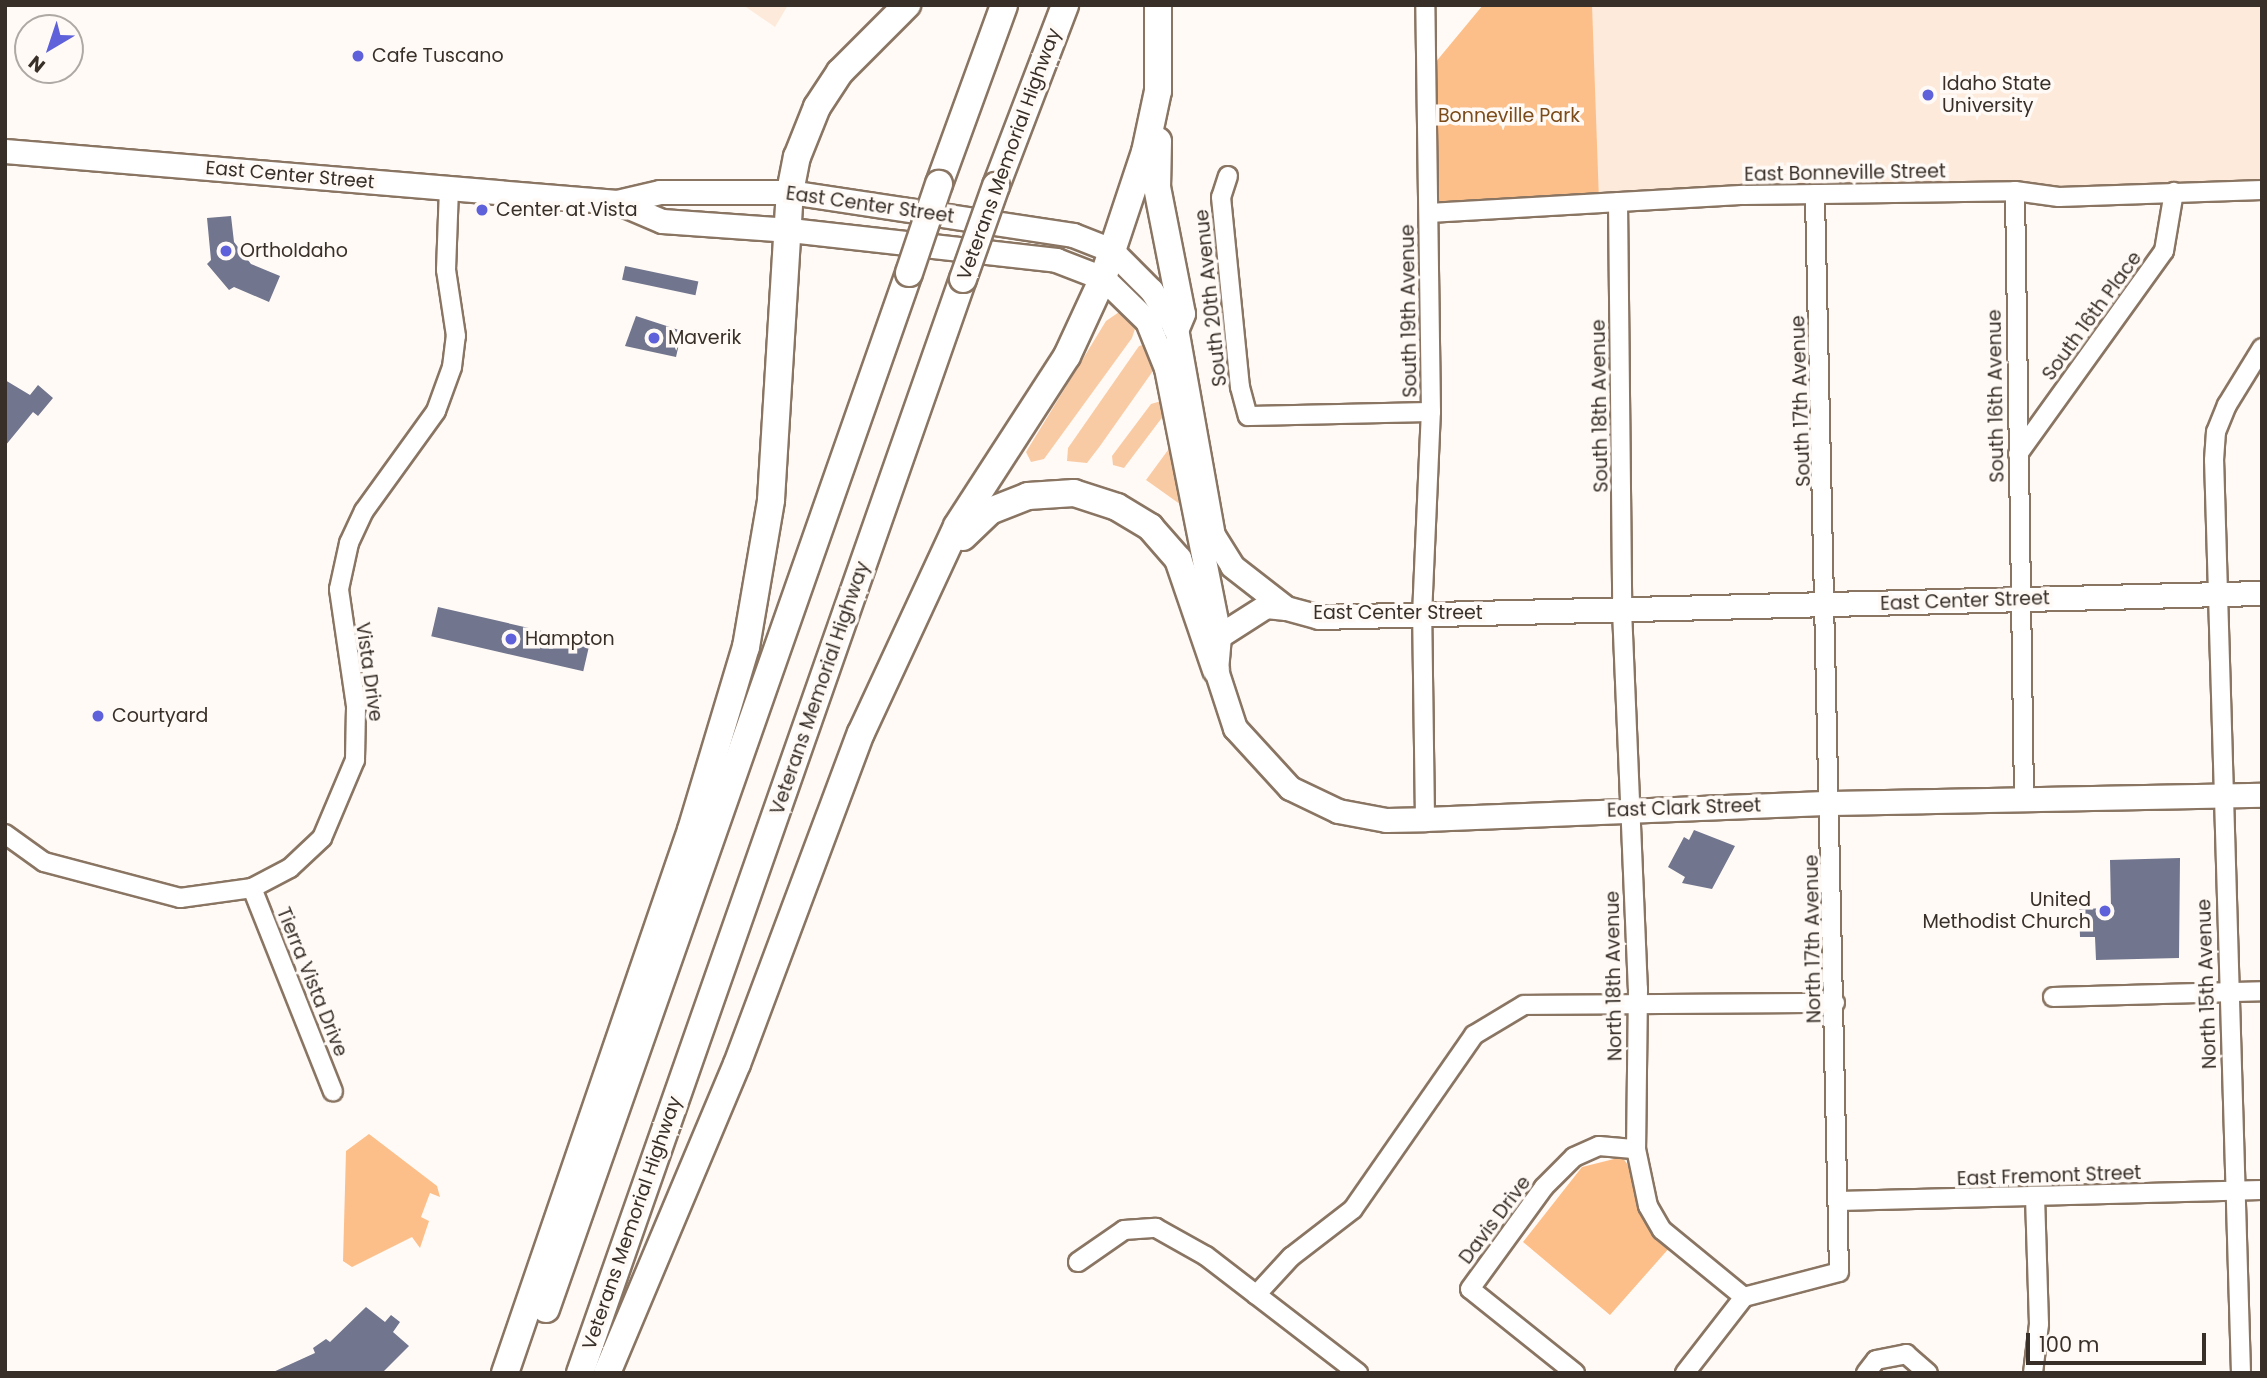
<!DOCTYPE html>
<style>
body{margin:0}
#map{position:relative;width:2267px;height:1378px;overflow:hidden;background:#fffaf6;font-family:Poppins,sans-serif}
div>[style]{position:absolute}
.built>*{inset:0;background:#fdeadb;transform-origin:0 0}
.green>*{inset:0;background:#fcbf89}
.water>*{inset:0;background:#f9cba4}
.building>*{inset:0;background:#71758d;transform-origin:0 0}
.roads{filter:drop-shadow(2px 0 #8a7563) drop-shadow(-2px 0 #8a7563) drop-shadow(0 2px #8a7563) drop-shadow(0 -2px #8a7563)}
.minor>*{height:18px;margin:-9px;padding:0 9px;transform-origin:9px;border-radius:9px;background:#fff}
.major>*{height:23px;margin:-11.5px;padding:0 11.5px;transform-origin:11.5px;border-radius:11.5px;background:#fff}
.highway>*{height:26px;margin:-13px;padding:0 13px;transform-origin:13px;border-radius:13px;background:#fff}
.bridges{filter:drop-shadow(2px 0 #8a7563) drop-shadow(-2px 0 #8a7563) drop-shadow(0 2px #8a7563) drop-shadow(0 -2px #8a7563)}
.highway-bridge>*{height:26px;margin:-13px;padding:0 13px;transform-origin:13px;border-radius:13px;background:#fff}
.dots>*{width:19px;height:19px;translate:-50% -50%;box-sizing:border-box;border:4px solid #fffaf6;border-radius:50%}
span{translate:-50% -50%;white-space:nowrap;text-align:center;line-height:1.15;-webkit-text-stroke:7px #fffaf6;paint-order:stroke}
.poi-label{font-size:19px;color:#382f28}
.left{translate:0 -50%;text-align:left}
.right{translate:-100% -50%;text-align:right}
.park-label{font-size:19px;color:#7b4b19}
.street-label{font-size:19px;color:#382f28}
.frame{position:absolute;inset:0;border:7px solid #382f28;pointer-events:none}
.north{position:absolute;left:14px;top:14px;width:70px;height:70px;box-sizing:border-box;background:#fffaf6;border:2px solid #afa9a4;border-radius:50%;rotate:219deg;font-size:19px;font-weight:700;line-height:28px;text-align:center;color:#382f28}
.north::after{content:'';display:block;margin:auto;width:24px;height:32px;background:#5e61d9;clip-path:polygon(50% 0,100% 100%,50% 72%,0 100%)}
.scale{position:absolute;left:2026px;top:1333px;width:180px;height:32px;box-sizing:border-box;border:4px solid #382f28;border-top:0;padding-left:9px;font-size:21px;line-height:24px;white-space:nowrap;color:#382f28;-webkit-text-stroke:5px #fffaf6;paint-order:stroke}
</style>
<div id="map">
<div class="built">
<div style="clip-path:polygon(743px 5px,788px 5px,775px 27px)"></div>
<div style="left:1592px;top:5px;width:670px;height:196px"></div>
</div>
<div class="green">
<div style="clip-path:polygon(1483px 5px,1592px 5px,1599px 201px,1429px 205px,1420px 81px)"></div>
<div style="clip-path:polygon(369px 1134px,437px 1186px,440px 1197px,430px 1193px,421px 1217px,429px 1221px,420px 1248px,412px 1237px,352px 1267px,343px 1261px,346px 1151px)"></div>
<div style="clip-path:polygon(1622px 1157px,1634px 1173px,1641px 1207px,1671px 1246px,1610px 1315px,1523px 1242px,1582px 1167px)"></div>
</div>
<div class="water">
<div style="clip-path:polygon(1125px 308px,1139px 317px,1132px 338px,1044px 459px,1031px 462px,1026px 452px,1106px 321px)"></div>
<div style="clip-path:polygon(1150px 343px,1160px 361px,1100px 446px,1087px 463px,1067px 461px,1068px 448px,1139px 346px)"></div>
<div style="clip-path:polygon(1161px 401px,1164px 415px,1124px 468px,1113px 465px,1112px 456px,1151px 404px)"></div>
<div style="clip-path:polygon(1171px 446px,1184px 507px,1146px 480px)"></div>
</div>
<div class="building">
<div style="clip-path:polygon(231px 216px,234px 242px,251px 264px,280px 276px,269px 302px,234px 287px,229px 290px,207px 264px,211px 260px,207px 218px)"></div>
<div style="left:625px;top:266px;width:75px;height:14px;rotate:12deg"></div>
<div style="clip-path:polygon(636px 316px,682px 331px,676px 357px,625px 346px)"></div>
<div style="clip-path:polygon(5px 380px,30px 395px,38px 385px,53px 398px,38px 416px,33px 412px,5px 446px)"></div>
<div style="left:438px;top:607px;width:156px;height:30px;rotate:13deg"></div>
<div style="clip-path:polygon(1694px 830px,1735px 846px,1712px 889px,1682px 883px,1685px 877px,1668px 867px,1684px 837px,1689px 840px)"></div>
<div style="clip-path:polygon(2180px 858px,2179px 958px,2096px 960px,2095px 937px,2080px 937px,2079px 909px,2111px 908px,2110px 860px)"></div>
<div style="clip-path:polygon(366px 1307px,385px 1322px,391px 1315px,400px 1322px,393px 1332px,409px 1346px,382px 1373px,271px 1373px,315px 1353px,313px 1348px,326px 1339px,330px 1342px)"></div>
</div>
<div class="roads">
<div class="minor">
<div style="left:1228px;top:176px;width:22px;rotate:108deg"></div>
<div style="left:1221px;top:197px;width:191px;rotate:84.3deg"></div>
<div style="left:1240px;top:387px;width:30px;rotate:75deg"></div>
<div style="left:1248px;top:416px;width:183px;rotate:-1.3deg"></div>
<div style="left:2015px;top:191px;width:606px;rotate:89.15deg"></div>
<div style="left:1618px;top:202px;width:408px;rotate:89.4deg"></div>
<div style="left:1622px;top:610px;width:379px;rotate:87.6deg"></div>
<div style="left:1638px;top:989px;width:160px;rotate:90.7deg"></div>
<div style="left:1636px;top:1149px;width:58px;rotate:78.1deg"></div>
<div style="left:1648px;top:1206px;width:28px;rotate:60deg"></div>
<div style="left:1662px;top:1230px;width:106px;rotate:39.3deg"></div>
<div style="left:1429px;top:213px;width:316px;rotate:-3.3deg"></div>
<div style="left:1744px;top:195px;width:271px;rotate:-0.8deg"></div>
<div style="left:2015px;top:191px;width:44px;rotate:7.8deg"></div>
<div style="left:2059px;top:197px;width:203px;rotate:-2deg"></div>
<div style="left:2018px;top:454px;width:250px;rotate:-54.3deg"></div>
<div style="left:2164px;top:251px;width:60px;rotate:-80.4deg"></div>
<div style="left:1425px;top:819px;width:203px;rotate:-90.8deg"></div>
<div style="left:1422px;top:616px;width:204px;rotate:-87.5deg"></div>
<div style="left:1431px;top:412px;width:407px;rotate:-90.8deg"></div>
<div style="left:5px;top:834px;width:48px;rotate:35.7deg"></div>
<div style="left:44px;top:862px;width:141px;rotate:14.8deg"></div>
<div style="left:180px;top:898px;width:73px;rotate:-7.9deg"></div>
<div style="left:252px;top:888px;width:43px;rotate:-27.8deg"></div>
<div style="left:290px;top:868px;width:44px;rotate:-43.2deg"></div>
<div style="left:322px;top:838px;width:85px;rotate:-67.1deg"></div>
<div style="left:355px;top:760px;width:54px;rotate:-88.9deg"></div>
<div style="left:356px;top:706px;width:118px;rotate:-98.3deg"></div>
<div style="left:339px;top:589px;width:47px;rotate:-77.7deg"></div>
<div style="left:349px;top:543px;width:35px;rotate:-65deg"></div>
<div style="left:364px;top:511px;width:123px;rotate:-54.2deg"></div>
<div style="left:436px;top:411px;width:47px;rotate:-70deg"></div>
<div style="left:452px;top:367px;width:31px;rotate:-83deg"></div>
<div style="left:456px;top:336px;width:67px;rotate:-98.6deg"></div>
<div style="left:446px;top:270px;width:81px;rotate:-87.9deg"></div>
<div style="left:252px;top:888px;width:219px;rotate:68.3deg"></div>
<div style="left:2053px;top:997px;width:209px;rotate:-1.6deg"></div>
<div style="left:1838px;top:1201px;width:424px;rotate:-1.5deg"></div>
<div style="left:1078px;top:1262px;width:56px;rotate:-34.8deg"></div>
<div style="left:1124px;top:1230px;width:32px;rotate:-4deg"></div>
<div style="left:1156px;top:1228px;width:57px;rotate:29.2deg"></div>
<div style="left:1206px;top:1256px;width:192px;rotate:37.6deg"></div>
<div style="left:1256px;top:1295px;width:52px;rotate:-47.4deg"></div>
<div style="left:1291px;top:1257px;width:78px;rotate:-37.7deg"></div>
<div style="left:1353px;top:1209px;width:212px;rotate:-55.2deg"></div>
<div style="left:1474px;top:1035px;width:58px;rotate:-31deg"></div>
<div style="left:1524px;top:1005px;width:311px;rotate:-0.4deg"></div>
<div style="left:1575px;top:1373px;width:134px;rotate:-141.3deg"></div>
<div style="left:1470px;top:1289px;width:126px;rotate:-54deg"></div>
<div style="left:1544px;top:1187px;width:42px;rotate:-45deg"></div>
<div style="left:1574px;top:1157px;width:27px;rotate:-24deg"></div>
<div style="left:1599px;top:1146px;width:37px;rotate:5deg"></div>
<div style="left:1685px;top:1373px;width:96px;rotate:-52.2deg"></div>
<div style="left:1744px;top:1297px;width:98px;rotate:-14.7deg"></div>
<div style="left:1839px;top:1272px;width:1078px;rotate:-91.28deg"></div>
<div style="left:1866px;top:1373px;width:16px;rotate:-52deg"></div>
<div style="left:1876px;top:1360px;width:31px;rotate:-11deg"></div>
<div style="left:1906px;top:1354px;width:29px;rotate:41deg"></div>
<div style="left:2033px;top:1373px;width:49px;rotate:-83deg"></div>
<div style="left:2039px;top:1324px;width:127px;rotate:-91.8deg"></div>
<div style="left:2241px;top:1373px;width:913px;rotate:-91.69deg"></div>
<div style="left:2214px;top:460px;width:28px;rotate:-86deg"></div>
<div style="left:2216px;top:432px;width:29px;rotate:-68deg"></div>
<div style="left:2227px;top:405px;width:67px;rotate:-58.4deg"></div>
</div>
<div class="major">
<div style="left:5px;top:151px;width:614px;rotate:4.76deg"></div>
<div style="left:617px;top:202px;width:44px;rotate:-13.1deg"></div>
<div style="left:660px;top:192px;width:130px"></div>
<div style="left:790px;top:192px;width:286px;rotate:8.6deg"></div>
<div style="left:1073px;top:235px;width:41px;rotate:21.5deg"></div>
<div style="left:1111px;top:250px;width:57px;rotate:45deg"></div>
<div style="left:1151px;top:290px;width:45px;rotate:56.7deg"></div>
<div style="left:1176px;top:328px;width:210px;rotate:79.9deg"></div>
<div style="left:1213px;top:535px;width:36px;rotate:58deg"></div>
<div style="left:1232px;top:566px;width:68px;rotate:37.9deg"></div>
<div style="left:1286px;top:608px;width:34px;rotate:15deg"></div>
<div style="left:1319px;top:617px;width:943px;rotate:-1.46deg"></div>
<div style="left:617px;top:202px;width:49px;rotate:22.9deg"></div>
<div style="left:662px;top:221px;width:128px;rotate:4deg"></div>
<div style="left:790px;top:230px;width:268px;rotate:6.4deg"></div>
<div style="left:1056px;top:260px;width:50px;rotate:21deg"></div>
<div style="left:1103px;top:278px;width:62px;rotate:44.3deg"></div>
<div style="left:1147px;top:321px;width:51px;rotate:68deg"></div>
<div style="left:1166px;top:368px;width:273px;rotate:78.8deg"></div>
<div style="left:1219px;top:636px;width:34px;rotate:95deg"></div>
<div style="left:1216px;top:670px;width:61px;rotate:71.9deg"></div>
<div style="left:1235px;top:728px;width:81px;rotate:47.5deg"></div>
<div style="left:1290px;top:788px;width:53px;rotate:25.6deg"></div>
<div style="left:1338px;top:811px;width:49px;rotate:10.6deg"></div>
<div style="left:1386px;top:820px;width:39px;rotate:-1deg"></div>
<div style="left:1425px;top:819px;width:406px;rotate:-2.3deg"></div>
<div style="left:1831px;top:803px;width:431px;rotate:-1.1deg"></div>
<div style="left:1219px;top:636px;width:56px;rotate:-32.6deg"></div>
<div style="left:1266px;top:606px;width:20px;rotate:6deg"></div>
</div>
<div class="highway">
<div style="left:1158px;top:141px;width:46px;rotate:91.2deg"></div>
<div style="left:1157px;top:187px;width:129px;rotate:78.9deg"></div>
<div style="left:1182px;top:314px;width:15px;rotate:113deg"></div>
<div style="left:939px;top:184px;width:190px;rotate:-70deg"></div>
<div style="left:996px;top:186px;width:194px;rotate:-69.1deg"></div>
<div style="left:963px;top:537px;width:37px;rotate:-44deg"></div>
<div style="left:990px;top:511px;width:41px;rotate:-21.5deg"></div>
<div style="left:1028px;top:496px;width:46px;rotate:-3.7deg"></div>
<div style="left:1074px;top:493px;width:45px;rotate:18deg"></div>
<div style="left:1117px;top:507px;width:39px;rotate:31deg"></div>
<div style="left:1150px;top:527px;width:43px;rotate:48.8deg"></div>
<div style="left:1178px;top:559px;width:117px;rotate:71.1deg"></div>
<div style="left:546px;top:1309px;width:1098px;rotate:-70.69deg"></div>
<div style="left:505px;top:1373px;width:574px;rotate:-71.09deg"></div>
<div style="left:691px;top:830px;width:191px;rotate:-73.3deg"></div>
<div style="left:746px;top:647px;width:149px;rotate:-80.3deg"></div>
<div style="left:771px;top:500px;width:309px;rotate:-86.5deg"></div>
<div style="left:790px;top:192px;width:36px;rotate:-79deg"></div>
<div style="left:797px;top:157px;width:54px;rotate:-68.2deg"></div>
<div style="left:817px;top:107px;width:42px;rotate:-56.7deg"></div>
<div style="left:840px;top:72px;width:95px;rotate:-45deg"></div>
<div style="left:580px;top:1373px;width:1159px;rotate:-70.71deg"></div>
<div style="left:607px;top:1373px;width:335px;rotate:-67.2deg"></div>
<div style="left:737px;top:1064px;width:353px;rotate:-69.5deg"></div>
<div style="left:861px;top:733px;width:228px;rotate:-65.1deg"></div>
<div style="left:957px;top:526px;width:202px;rotate:-57.1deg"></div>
<div style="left:1067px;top:356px;width:86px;rotate:-65.2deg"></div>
<div style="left:1103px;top:278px;width:133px;rotate:-71.6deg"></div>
<div style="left:1145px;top:152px;width:62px;rotate:-78deg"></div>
<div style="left:1158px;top:91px;width:86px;rotate:-90deg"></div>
</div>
</div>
<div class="bridges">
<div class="highway-bridge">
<div style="left:909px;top:273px;width:94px;rotate:-71.4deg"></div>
<div style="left:963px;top:279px;width:99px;rotate:-70.5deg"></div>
</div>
</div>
<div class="dots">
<div style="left:358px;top:56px;background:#5e61d9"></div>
<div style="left:1928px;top:95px;background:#5e61d9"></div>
<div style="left:482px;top:210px;background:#5e61d9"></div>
<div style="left:226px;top:251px;background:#5e61d9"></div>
<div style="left:654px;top:338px;background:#5e61d9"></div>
<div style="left:511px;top:639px;background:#5e61d9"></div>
<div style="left:98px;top:716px;background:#5e61d9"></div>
<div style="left:2105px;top:911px;background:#5e61d9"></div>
</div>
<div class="poi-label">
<span class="left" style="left:372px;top:56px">Cafe Tuscano</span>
<span class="left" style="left:1942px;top:95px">Idaho State<br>University</span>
<span class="left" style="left:496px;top:210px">Center at Vista</span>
<span class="left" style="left:240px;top:251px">OrthoIdaho</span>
<span class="left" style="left:668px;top:338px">Maverik</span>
<span class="left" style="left:525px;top:639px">Hampton</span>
<span class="left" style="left:112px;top:716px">Courtyard</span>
<span class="right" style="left:2091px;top:911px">United<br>Methodist Church</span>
</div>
<div class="park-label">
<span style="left:1509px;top:116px">Bonneville Park</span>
</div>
<div class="street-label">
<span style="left:1009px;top:154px;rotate:-70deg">Veterans Memorial Highway</span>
<span style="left:1845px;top:173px;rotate:-1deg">East Bonneville Street</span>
<span style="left:290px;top:175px;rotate:5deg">East Center Street</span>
<span style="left:870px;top:205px;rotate:8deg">East Center Street</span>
<span style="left:1211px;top:298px;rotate:-96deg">South 20th Avenue</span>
<span style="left:1409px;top:311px;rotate:-91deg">South 19th Avenue</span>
<span style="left:2092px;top:316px;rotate:-54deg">South 16th Place</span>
<span style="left:1996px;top:396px;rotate:-91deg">South 16th Avenue</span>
<span style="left:1801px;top:401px;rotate:-92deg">South 17th Avenue</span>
<span style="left:1600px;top:406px;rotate:-91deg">South 18th Avenue</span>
<span style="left:1965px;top:601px;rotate:-2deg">East Center Street</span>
<span style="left:1398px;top:613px">East Center Street</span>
<span style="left:369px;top:672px;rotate:82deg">Vista Drive</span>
<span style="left:820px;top:688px;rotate:-71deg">Veterans Memorial Highway</span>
<span style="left:1684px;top:808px;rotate:-2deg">East Clark Street</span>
<span style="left:1813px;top:939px;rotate:-91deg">North 17th Avenue</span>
<span style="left:1614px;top:976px;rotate:-91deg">North 18th Avenue</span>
<span style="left:312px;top:982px;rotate:68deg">Tierra Vista Drive</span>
<span style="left:2207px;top:984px;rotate:-92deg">North 15th Avenue</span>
<span style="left:2049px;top:1176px;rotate:-2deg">East Fremont Street</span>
<span style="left:1495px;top:1220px;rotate:-53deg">Davis Drive</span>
<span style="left:632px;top:1223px;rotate:-71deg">Veterans Memorial Highway</span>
</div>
<div class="frame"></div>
<div class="north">N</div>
<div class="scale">100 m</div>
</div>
